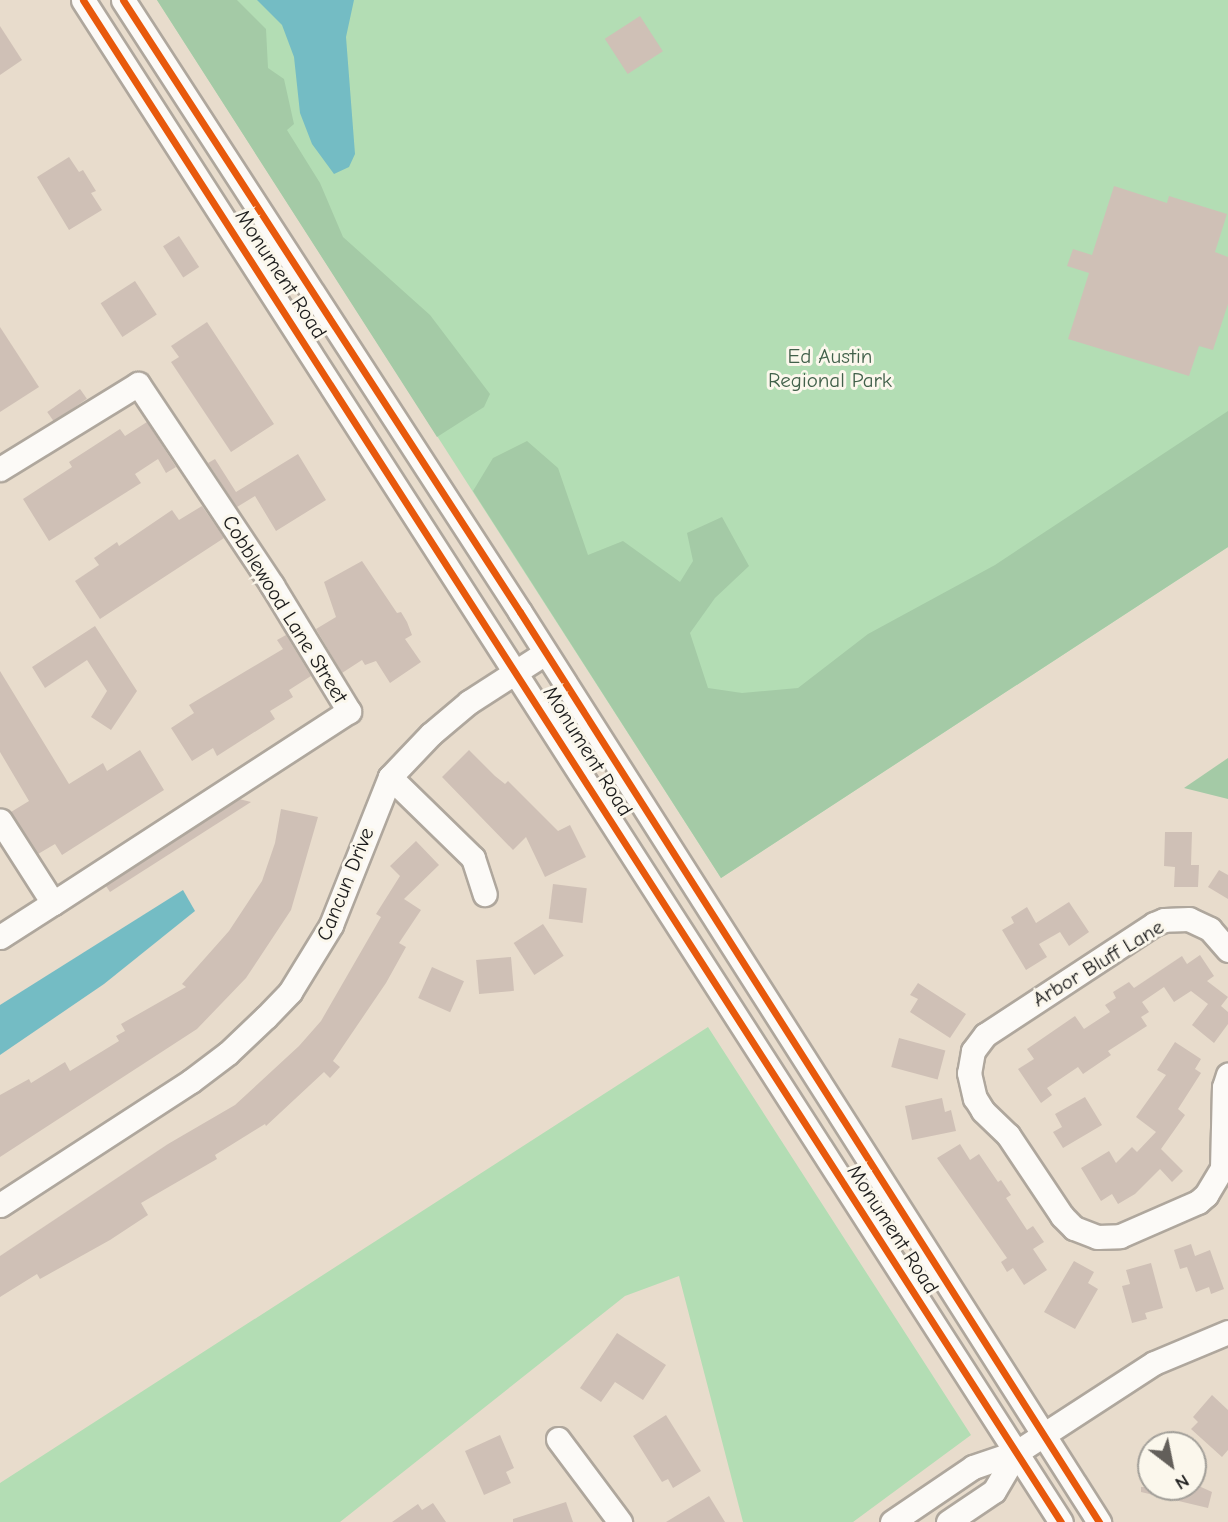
<!DOCTYPE html>
<style>
body{margin:0}
#map{position:relative;width:1228px;height:1522px;overflow:hidden;background:#e8dccc;font-family:"Comic Neue",sans-serif}
div>[style]{position:absolute}
.green>*{inset:0;background:#b3ddb4}
.forest>*{inset:0;background:#a4caa6}
.water>*{inset:0;background:#74bcc4}
.building>*{inset:0;background:#cfc0b6;transform-origin:0 0}
.roads{filter:drop-shadow(2px 0 #afa79d) drop-shadow(-2px 0 #afa79d) drop-shadow(0 2px #afa79d) drop-shadow(0 -2px #afa79d)}
.minor>*{height:23px;margin:-11.5px;padding:0 11.5px;transform-origin:11.5px;border-radius:11.5px;background:#fcfaf7}
.cycleway>*{height:7px;margin:-3.5px;padding:0 3.5px;transform-origin:3.5px;border-radius:3.5px;background:#e8590c}
span{translate:-50% -50%;white-space:nowrap;text-align:center;line-height:1.15;-webkit-text-stroke:6px #fbf7ec;paint-order:stroke}
.street-label{font-size:21px;color:#1c1c1c}
.park-label{font-size:21px;color:#41604a}
.north{position:absolute;left:1137px;top:1431px;width:70px;height:70px;box-sizing:border-box;background:#fbf7ec;border:2px solid #a29f99;border-radius:50%;rotate:148deg;font-size:19px;font-weight:700;line-height:28px;text-align:center;color:#1c1c1c}
.north::after{content:'';display:block;margin:auto;width:24px;height:32px;background:#635f5a;clip-path:polygon(50% 0,100% 100%,50% 72%,0 100%)}
</style>
<div id="map">
<div class="green">
<div style="clip-path:polygon(157px 0,1228px 0,1228px 547px,721px 878px)"></div>
<div style="clip-path:polygon(708px 1027px,971px 1435px,853px 1522px,743px 1522px,679px 1276px,625px 1296px,340px 1522px,0 1522px,0 1483px)"></div>
</div>
<div class="forest">
<div style="clip-path:polygon(157px 0,237px 0,266px 29px,268px 68px,284px 79px,294px 124px,287px 130px,320px 183px,343px 237px,430px 315px,490px 394px,484px 407px,437px 437px)"></div>
<div style="clip-path:polygon(1228px 411px,1228px 547px,721px 878px,473px 491px,493px 458px,527px 441px,558px 468px,588px 555px,623px 541px,680px 582px,693px 561px,687px 533px,722px 517px,749px 566px,715px 598px,690px 633px,708px 688px,742px 693px,798px 688px,868px 634px,995px 565px)"></div>
<div style="clip-path:polygon(1228px 758px,1228px 799px,1184px 788px)"></div>
</div>
<div class="water">
<div style="clip-path:polygon(257px 0,354px 0,346px 37px,355px 154px,349px 167px,334px 174px,312px 144px,300px 113px,294px 57px,282px 25px)"></div>
<div style="clip-path:polygon(183px 890px,195px 911px,104px 984px,0 1055px,0 1005px)"></div>
</div>
<div class="building">
<div style="left:640px;top:16px;width:42px;height:42px;rotate:57deg"></div>
<div style="clip-path:polygon(0 26px,22px 60px,0 75px)"></div>
<div style="clip-path:polygon(69px 157px,79px 172px,83px 170px,96px 191px,91px 193px,102px 210px,69px 230px,37px 177px)"></div>
<div style="clip-path:polygon(1114px 186px,1167px 203px,1169px 196px,1227px 214px,1215px 252px,1228px 257px,1228px 304px,1213px 350px,1199px 346px,1189px 376px,1068px 339px,1089px 273px,1067px 266px,1073px 249px,1092px 255px)"></div>
<div style="left:179px;top:236px;width:37px;height:19px;rotate:57deg"></div>
<div style="left:135px;top:281px;width:40px;height:41px;rotate:57deg"></div>
<div style="clip-path:polygon(207px 322px,274px 424px,231px 452px,171px 362px,179px 357px,171px 346px)"></div>
<div style="clip-path:polygon(0 327px,39px 387px,0 412px)"></div>
<div style="left:80px;top:389px;width:12px;height:40px;rotate:55deg"></div>
<div style="clip-path:polygon(147px 422px,176px 467px,166px 473px,158px 459px,135px 474px,141px 483px,49px 541px,23px 499px,72px 467px,69px 462px,120px 429px,125px 436px)"></div>
<div style="clip-path:polygon(298px 454px,326px 500px,276px 531px,255px 496px,237px 507px,208px 463px,215px 459px,236px 492px)"></div>
<div style="clip-path:polygon(202px 506px,224px 538px,100px 619px,75px 581px,99px 565px,94px 558px,117px 542px,119px 546px,172px 510px,179px 520px)"></div>
<div style="clip-path:polygon(362px 561px,397px 613px,401px 612px,407px 622px,412px 635px,405px 639px,421px 662px,390px 683px,376px 661px,365px 665px,362px 660px,342px 673px,316px 629px,336px 617px,324px 582px)"></div>
<div style="clip-path:polygon(95px 626px,137px 691px,111px 730px,91px 717px,107px 691px,87px 660px,45px 688px,32px 667px)"></div>
<div style="clip-path:polygon(286px 635px,311px 676px,289px 690px,293px 697px,270px 711px,275px 719px,217px 756px,213px 748px,192px 761px,171px 728px,194px 713px,189px 705px,283px 649px,277px 640px)"></div>
<div style="clip-path:polygon(0 671px,69px 784px,103px 763px,107px 771px,140px 750px,164px 790px,62px 855px,55px 844px,38px 854px,11px 812px,29px 801px,0 752px)"></div>
<div style="clip-path:polygon(469px 750px,495px 776px,505px 784px,508px 781px,558px 831px,570px 825px,586px 857px,545px 877px,526px 837px,513px 850px,442px 777px)"></div>
<div style="clip-path:polygon(239px 799px,251px 802px,110px 892px,106px 886px)"></div>
<div style="clip-path:polygon(281px 809px,318px 817px,291px 910px,246px 978px,197px 1029px,0 1157px,0 1095px,29px 1079px,31px 1083px,65px 1062px,70px 1071px,119px 1041px,116px 1036px,125px 1031px,121px 1024px,186px 987px,182px 984px,229px 931px,262px 881px,275px 843px)"></div>
<div style="clip-path:polygon(1165px 832px,1192px 832px,1191px 865px,1199px 865px,1198px 887px,1174px 887px,1175px 867px,1164px 866px)"></div>
<div style="clip-path:polygon(416px 841px,439px 865px,404px 899px,421px 910px,399px 943px,406px 947px,386px 983px,333px 1061px,340px 1067px,330px 1078px,324px 1072px,266px 1126px,265px 1124px,215px 1155px,217px 1159px,141px 1203px,148px 1215px,110px 1240px,40px 1279px,37px 1274px,0 1297px,0 1256px,168px 1144px,235px 1105px,299px 1046px,321px 1021px,381px 917px,376px 914px,400px 876px,390px 866px)"></div>
<div style="clip-path:polygon(1219px 870px,1228px 875px,1228px 899px,1208px 887px)"></div>
<div style="left:553px;top:884px;width:34px;height:35px;rotate:7deg"></div>
<div style="clip-path:polygon(1069px 902px,1089px 932px,1069px 946px,1060px 932px,1039px 944px,1047px 957px,1026px 970px,1002px 930px,1014px 923px,1011px 917px,1027px 907px,1036px 923px)"></div>
<div style="left:543px;top:924px;width:38px;height:35px;rotate:57deg"></div>
<div style="clip-path:polygon(1200px 955px,1214px 976px,1207px 981px,1228px 997px,1221px 1006px,1228px 1012px,1228px 1024px,1214px 1043px,1192px 1025px,1208px 1004px,1191px 991px,1174px 1002px,1164px 987px,1142px 1002px,1149px 1012px,1141px 1017px,1147px 1026px,1108px 1051px,1111px 1055px,1083px 1074px,1078px 1067px,1047px 1088px,1052px 1095px,1041px 1103px,1018px 1069px,1034px 1059px,1027px 1049px,1075px 1016px,1084px 1029px,1110px 1012px,1105px 1005px,1116px 998px,1113px 992px,1129px 982px,1134px 988px,1182px 956px,1187px 964px)"></div>
<div style="left:511px;top:957px;width:34px;height:35px;rotate:85deg"></div>
<div style="left:432px;top:967px;width:35px;height:34px;rotate:24deg"></div>
<div style="clip-path:polygon(918px 983px,966px 1014px,950px 1038px,910px 1012px,918px 999px,910px 995px)"></div>
<div style="left:899px;top:1038px;width:48px;height:30px;rotate:15deg"></div>
<div style="clip-path:polygon(1175px 1042px,1201px 1059px,1195px 1069px,1201px 1073px,1178px 1109px,1185px 1115px,1161px 1149px,1183px 1171px,1172px 1182px,1160px 1169px,1135px 1194px,1118px 1204px,1112px 1194px,1101px 1201px,1081px 1168px,1109px 1151px,1116px 1163px,1132px 1147px,1137px 1152px,1156px 1132px,1136px 1117px,1166px 1075px,1157px 1070px)"></div>
<div style="clip-path:polygon(1085px 1097px,1102px 1125px,1063px 1148px,1053px 1132px,1062px 1127px,1055px 1114px)"></div>
<div style="clip-path:polygon(942px 1098px,945px 1112px,951px 1110px,956px 1131px,912px 1140px,905px 1106px)"></div>
<div style="clip-path:polygon(960px 1144px,970px 1160px,979px 1154px,998px 1182px,1001px 1180px,1011px 1195px,1006px 1198px,1027px 1230px,1033px 1226px,1044px 1242px,1033px 1249px,1047px 1270px,1024px 1285px,1013px 1268px,1007px 1272px,1001px 1262px,1007px 1258px,937px 1158px)"></div>
<div style="clip-path:polygon(1191px 1244px,1195px 1256px,1210px 1250px,1224px 1289px,1211px 1294px,1209px 1287px,1196px 1292px,1187px 1267px,1180px 1269px,1174px 1250px)"></div>
<div style="clip-path:polygon(1074px 1261px,1094px 1272px,1088px 1283px,1098px 1289px,1075px 1329px,1044px 1312px)"></div>
<div style="clip-path:polygon(1151px 1263px,1163px 1308px,1145px 1313px,1147px 1319px,1132px 1323px,1122px 1286px,1130px 1284px,1126px 1270px)"></div>
<div style="clip-path:polygon(617px 1333px,666px 1365px,643px 1400px,615px 1382px,601px 1402px,580px 1388px)"></div>
<div style="clip-path:polygon(1212px 1395px,1228px 1410px,1228px 1450px,1222px 1457px,1191px 1429px,1198px 1422px,1193px 1417px)"></div>
<div style="clip-path:polygon(666px 1415px,701px 1471px,673px 1488px,668px 1479px,662px 1482px,633px 1436px)"></div>
<div style="clip-path:polygon(500px 1435px,514px 1468px,506px 1472px,511px 1483px,484px 1495px,465px 1451px)"></div>
<div style="clip-path:polygon(1141px 1487px,1201px 1487px,1212px 1492px,1208px 1508px,1141px 1492px)"></div>
<div style="clip-path:polygon(709px 1496px,725px 1522px,666px 1522px)"></div>
<div style="clip-path:polygon(566px 1502px,573px 1522px,513px 1522px,513px 1519px)"></div>
<div style="clip-path:polygon(433px 1503px,446px 1522px,392px 1522px,418px 1504px,422px 1510px)"></div>
</div>
<div class="roads">
<div class="minor">
<div style="left:83px;top:0;width:1809px;rotate:57.28deg"></div>
<div style="left:123px;top:0;width:729px;rotate:57.03deg"></div>
<div style="left:520px;top:612px;width:1079px;rotate:57.53deg"></div>
<div style="left:0;top:469px;width:162px;rotate:-31.6deg"></div>
<div style="left:138px;top:384px;width:242px;rotate:56.3deg"></div>
<div style="left:272px;top:585px;width:148px;rotate:58.6deg"></div>
<div style="left:349px;top:711px;width:353px;rotate:147deg"></div>
<div style="left:53px;top:903px;width:98px;rotate:-122.6deg"></div>
<div style="left:390px;top:777px;width:116px;rotate:44.3deg"></div>
<div style="left:473px;top:858px;width:38px;rotate:72deg"></div>
<div style="left:0;top:937px;width:63px;rotate:-32.7deg"></div>
<div style="left:1228px;top:950px;width:28px;rotate:-131deg"></div>
<div style="left:1210px;top:929px;width:23px;rotate:-155deg"></div>
<div style="left:1189px;top:919px;width:25px;rotate:178deg"></div>
<div style="left:1164px;top:920px;width:11px;rotate:158deg"></div>
<div style="left:1154px;top:924px;width:202px;rotate:146.7deg"></div>
<div style="left:985px;top:1035px;width:20px;rotate:127deg"></div>
<div style="left:973px;top:1051px;width:22px;rotate:100deg"></div>
<div style="left:969px;top:1073px;width:26px;rotate:77deg"></div>
<div style="left:975px;top:1098px;width:15px;rotate:58deg"></div>
<div style="left:983px;top:1111px;width:35px;rotate:44deg"></div>
<div style="left:1008px;top:1135px;width:97px;rotate:56.3deg"></div>
<div style="left:1062px;top:1216px;width:17px;rotate:45deg"></div>
<div style="left:1074px;top:1228px;width:25px;rotate:21deg"></div>
<div style="left:1097px;top:1237px;width:23px;rotate:-2deg"></div>
<div style="left:1120px;top:1236px;width:85px;rotate:-23.6deg"></div>
<div style="left:1198px;top:1202px;width:11px;rotate:-41deg"></div>
<div style="left:1206px;top:1195px;width:31px;rotate:-59deg"></div>
<div style="left:1222px;top:1168px;width:81px;rotate:-88.6deg"></div>
<div style="left:1224px;top:1087px;width:13px;rotate:-72deg"></div>
<div style="left:0;top:1205px;width:228px;rotate:-33deg"></div>
<div style="left:191px;top:1081px;width:46px;rotate:-37.1deg"></div>
<div style="left:228px;top:1053px;width:52px;rotate:-43.5deg"></div>
<div style="left:266px;top:1017px;width:35px;rotate:-46deg"></div>
<div style="left:290px;top:992px;width:79px;rotate:-58.5deg"></div>
<div style="left:331px;top:925px;width:159px;rotate:-68.3deg"></div>
<div style="left:390px;top:777px;width:59px;rotate:-46.4deg"></div>
<div style="left:431px;top:734px;width:50px;rotate:-40.1deg"></div>
<div style="left:469px;top:702px;width:90px;rotate:-32.8deg"></div>
<div style="left:558px;top:1439px;width:104px;rotate:53.2deg"></div>
<div style="left:892px;top:1522px;width:98px;rotate:-34.2deg"></div>
<div style="left:973px;top:1467px;width:46px;rotate:-18.8deg"></div>
<div style="left:1017px;top:1452px;width:163px;rotate:-33deg"></div>
<div style="left:1154px;top:1363px;width:80px;rotate:-22.7deg"></div>
<div style="left:948px;top:1522px;width:55px;rotate:-34deg"></div>
<div style="left:994px;top:1491px;width:45px;rotate:-59.5deg"></div>
</div>
</div>
<div class="cycleway">
<div style="left:83px;top:0;width:1809px;rotate:57.28deg"></div>
<div style="left:123px;top:0;width:729px;rotate:57.03deg"></div>
<div style="left:520px;top:612px;width:1079px;rotate:57.53deg"></div>
</div>
<div class="street-label">
<span style="left:281px;top:274px;rotate:57deg">Monument Road</span>
<span style="left:285px;top:609px;rotate:58deg">Cobblewood Lane Street</span>
<span style="left:588px;top:751px;rotate:58deg">Monument Road</span>
<span style="left:345px;top:884px;rotate:-68deg">Cancun Drive</span>
<span style="left:1098px;top:963px;rotate:-31deg">Arbor Bluff Lane</span>
<span style="left:893px;top:1229px;rotate:57deg">Monument Road</span>
</div>
<div class="park-label">
<span style="left:830px;top:368px">Ed Austin<br>Regional Park</span>
</div>
<div class="north">N</div>
</div>
